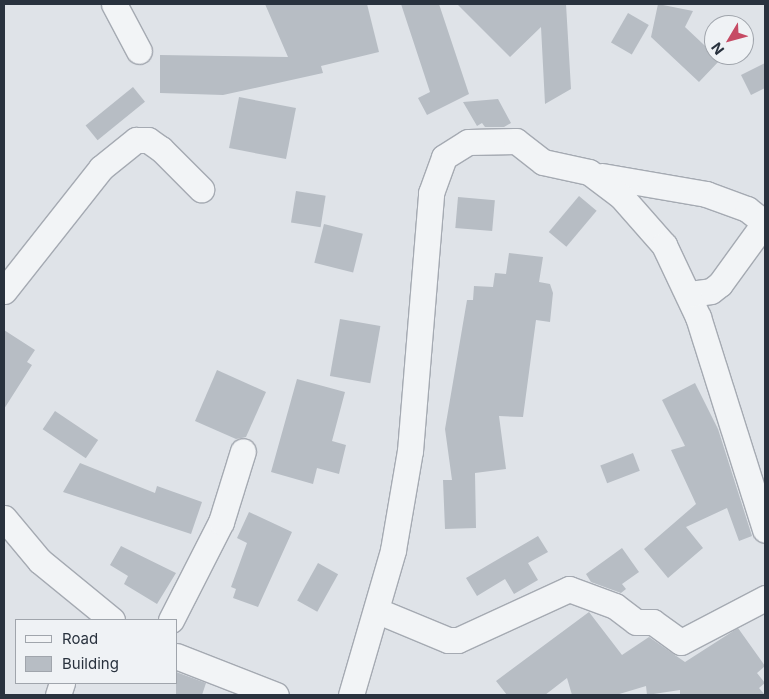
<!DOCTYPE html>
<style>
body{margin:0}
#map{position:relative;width:769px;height:699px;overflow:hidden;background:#dfe3e8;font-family:Inter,sans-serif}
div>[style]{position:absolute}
.building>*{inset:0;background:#b7bdc4;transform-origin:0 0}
.roads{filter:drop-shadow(1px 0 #a5aab2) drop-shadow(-1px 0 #a5aab2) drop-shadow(0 1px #a5aab2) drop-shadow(0 -1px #a5aab2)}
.minor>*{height:25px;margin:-12.5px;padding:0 12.5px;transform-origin:12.5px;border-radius:12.5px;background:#f2f4f6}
span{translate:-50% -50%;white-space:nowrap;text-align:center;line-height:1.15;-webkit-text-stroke:5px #eff2f5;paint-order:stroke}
.frame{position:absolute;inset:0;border:5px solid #29323e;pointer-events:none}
.legend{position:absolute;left:15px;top:619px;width:162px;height:65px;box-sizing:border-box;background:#eff2f5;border:1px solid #a0a5ac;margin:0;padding:6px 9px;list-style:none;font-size:15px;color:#29323e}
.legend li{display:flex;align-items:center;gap:10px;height:25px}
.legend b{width:25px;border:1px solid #a0a5ac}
.north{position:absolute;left:704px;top:15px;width:50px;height:50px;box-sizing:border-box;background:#eff2f5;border:1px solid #a0a5ac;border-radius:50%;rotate:233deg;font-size:14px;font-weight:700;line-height:20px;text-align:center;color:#29323e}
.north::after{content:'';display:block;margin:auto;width:18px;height:22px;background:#c64b64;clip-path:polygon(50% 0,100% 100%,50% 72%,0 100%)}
</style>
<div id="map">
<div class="building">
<div style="clip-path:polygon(265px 4px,367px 4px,379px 52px,321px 66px,323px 73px,223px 95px,160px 93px,160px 55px,288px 57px)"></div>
<div style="clip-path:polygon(401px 4px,439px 4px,469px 94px,427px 115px,418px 98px,430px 92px)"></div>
<div style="clip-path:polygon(457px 4px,566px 4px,571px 89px,545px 104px,541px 27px,510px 57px)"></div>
<div style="clip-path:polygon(658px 4px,693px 11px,685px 27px,720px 60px,699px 82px,651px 37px)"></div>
<div style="left:628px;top:13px;width:24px;height:34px;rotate:30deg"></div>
<div style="clip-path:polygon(765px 63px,765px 88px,751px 95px,741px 75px)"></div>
<div style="left:133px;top:87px;width:19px;height:61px;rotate:51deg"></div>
<div style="left:239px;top:97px;width:58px;height:52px;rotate:11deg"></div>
<div style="clip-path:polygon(498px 99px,511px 123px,504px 127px,485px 127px,482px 123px,477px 126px,463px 102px)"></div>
<div style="left:296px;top:191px;width:30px;height:32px;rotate:9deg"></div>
<div style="left:579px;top:196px;width:23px;height:47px;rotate:40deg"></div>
<div style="left:458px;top:197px;width:37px;height:31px;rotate:5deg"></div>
<div style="left:324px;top:224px;width:40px;height:40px;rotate:14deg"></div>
<div style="clip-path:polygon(509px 253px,543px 257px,539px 282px,550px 284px,553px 293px,550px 322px,536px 320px,523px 417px,499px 416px,506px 469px,475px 473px,476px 528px,445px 529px,443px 480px,452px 480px,445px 429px,467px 300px,473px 300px,474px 286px,493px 287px,495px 273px,506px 274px)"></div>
<div style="left:340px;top:319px;width:41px;height:58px;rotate:10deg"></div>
<div style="clip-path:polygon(4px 330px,35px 350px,27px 362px,32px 365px,4px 409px)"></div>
<div style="clip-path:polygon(217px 370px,266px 392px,246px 437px,236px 439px,195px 421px)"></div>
<div style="clip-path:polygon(297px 379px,345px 392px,332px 441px,346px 445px,339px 474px,317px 468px,313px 484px,271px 472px)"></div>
<div style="clip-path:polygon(695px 383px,718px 429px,752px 536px,739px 541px,727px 508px,686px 527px,703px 548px,668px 578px,644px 549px,696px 504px,671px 450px,685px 446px,662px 400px)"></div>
<div style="left:55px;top:411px;width:52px;height:22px;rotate:34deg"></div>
<div style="left:633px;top:453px;width:19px;height:35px;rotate:69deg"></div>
<div style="clip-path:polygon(80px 463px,155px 493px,157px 486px,202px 502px,191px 534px,63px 492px)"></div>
<div style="clip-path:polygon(249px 512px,292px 532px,258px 607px,233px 598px,236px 589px,231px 587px,247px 543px,237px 538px)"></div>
<div style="clip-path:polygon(538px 536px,548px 552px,528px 563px,538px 580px,514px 594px,505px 579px,477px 596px,466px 578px)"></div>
<div style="clip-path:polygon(121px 546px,176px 573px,157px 604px,124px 584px,128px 576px,110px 565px)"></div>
<div style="clip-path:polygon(622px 548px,639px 572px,622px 584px,626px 589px,621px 593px,591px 582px,586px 574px)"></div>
<div style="left:318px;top:563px;width:23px;height:43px;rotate:29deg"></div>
<div style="clip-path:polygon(589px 612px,622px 655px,649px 637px,685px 662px,738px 628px,765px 666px,757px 673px,765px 683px,759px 688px,765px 695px,680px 695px,680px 690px,647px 695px,646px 686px,616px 695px,572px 695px,567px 678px,545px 695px,507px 695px,496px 681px)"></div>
<div style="clip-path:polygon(176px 672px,206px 683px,202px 695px,176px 695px)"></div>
</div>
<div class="roads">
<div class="minor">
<div style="left:114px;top:4px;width:53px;rotate:62deg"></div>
<div style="left:602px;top:176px;width:106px;rotate:9.8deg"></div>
<div style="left:706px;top:194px;width:44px;rotate:20.1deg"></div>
<div style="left:747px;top:209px;width:23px;rotate:38deg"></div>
<div style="left:4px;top:291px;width:157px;rotate:-51.7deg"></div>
<div style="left:101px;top:168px;width:45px;rotate:-38.7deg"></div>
<div style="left:136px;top:140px;width:12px"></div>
<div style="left:148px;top:140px;width:16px;rotate:35deg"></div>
<div style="left:161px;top:149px;width:57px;rotate:45deg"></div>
<div style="left:690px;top:294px;width:21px;rotate:-8deg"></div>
<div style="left:711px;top:291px;width:11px;rotate:-38deg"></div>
<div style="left:720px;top:284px;width:77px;rotate:-54deg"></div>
<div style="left:4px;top:518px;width:56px;rotate:50.1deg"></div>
<div style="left:40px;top:561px;width:93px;rotate:39.3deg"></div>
<div style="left:378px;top:611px;width:76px;rotate:22.5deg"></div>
<div style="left:448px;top:640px;width:10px"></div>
<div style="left:458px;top:640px;width:122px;rotate:-24.7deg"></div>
<div style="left:569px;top:589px;width:49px;rotate:20.3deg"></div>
<div style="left:615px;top:606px;width:26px;rotate:37deg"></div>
<div style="left:636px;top:622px;width:17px"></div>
<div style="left:653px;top:622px;width:34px;rotate:36deg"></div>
<div style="left:681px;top:642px;width:95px;rotate:-27.6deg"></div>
<div style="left:171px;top:620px;width:110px;rotate:-63deg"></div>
<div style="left:221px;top:522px;width:74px;rotate:-72.8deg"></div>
<div style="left:176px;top:656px;width:107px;rotate:21.3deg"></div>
<div style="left:58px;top:695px;width:13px;rotate:-72deg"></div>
<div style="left:351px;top:695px;width:151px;rotate:-73.8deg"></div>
<div style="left:393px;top:550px;width:100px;rotate:-80.3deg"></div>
<div style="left:410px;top:451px;width:259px;rotate:-85.3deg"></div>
<div style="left:431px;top:193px;width:38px;rotate:-70deg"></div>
<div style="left:444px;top:157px;width:28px;rotate:-32deg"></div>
<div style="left:468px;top:142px;width:48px;rotate:-1.2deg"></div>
<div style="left:516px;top:141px;width:34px;rotate:38deg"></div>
<div style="left:543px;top:162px;width:47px;rotate:12.3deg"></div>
<div style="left:589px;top:172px;width:39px;rotate:37deg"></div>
<div style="left:620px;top:195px;width:67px;rotate:48.7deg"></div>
<div style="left:664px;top:245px;width:80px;rotate:64.7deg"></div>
<div style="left:698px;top:317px;width:223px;rotate:72.5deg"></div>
</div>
</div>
<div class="frame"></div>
<ul class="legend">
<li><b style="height:6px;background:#f2f4f6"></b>Road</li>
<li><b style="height:14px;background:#b7bdc4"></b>Building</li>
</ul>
<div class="north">N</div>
</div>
